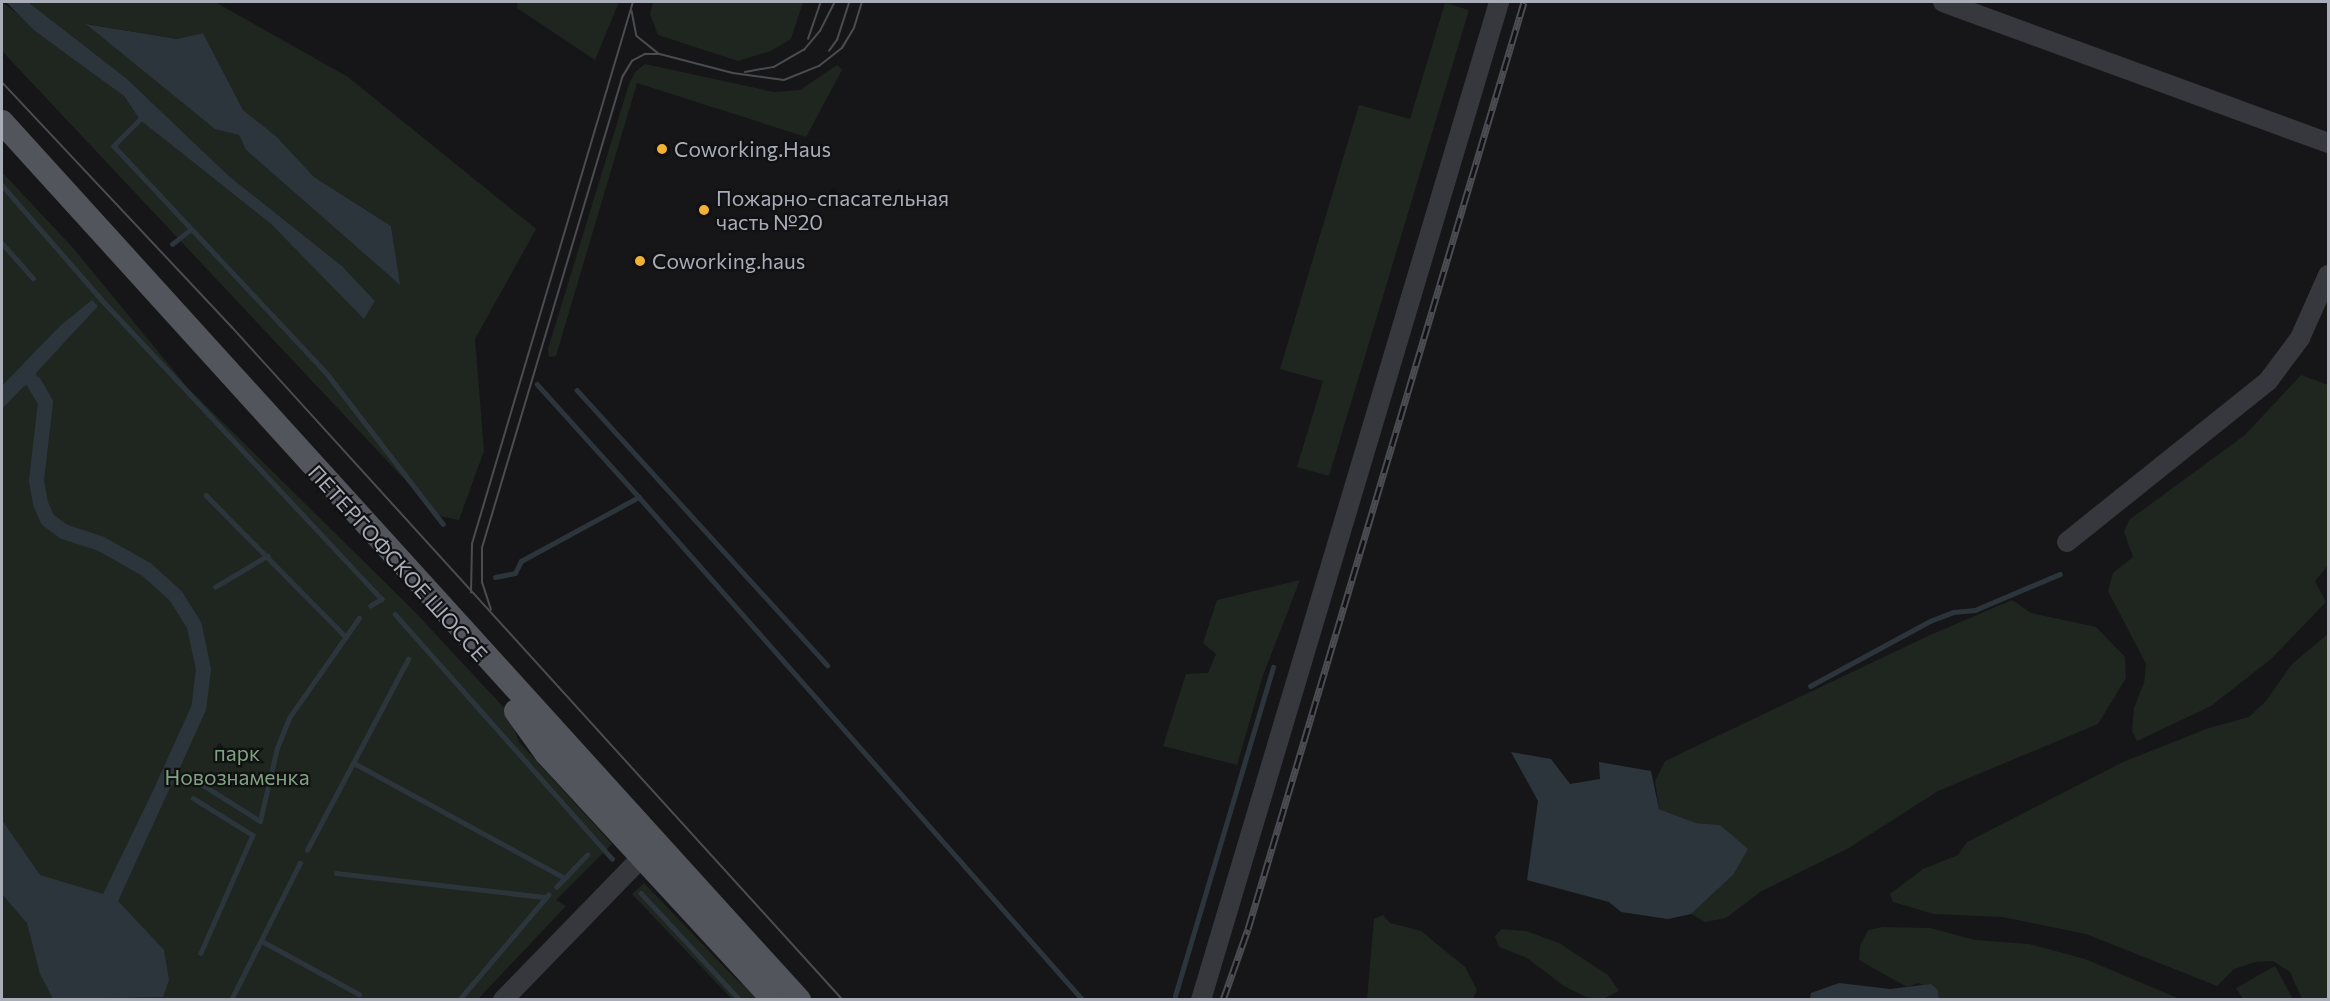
<!DOCTYPE html>
<meta charset="utf-8">
<style>
body{margin:0}
#map{position:relative;width:2330px;height:1001px;overflow:hidden;background:#161618;font-family:Commissioner,sans-serif}
div>[style]{position:absolute}
.green>*{inset:0;background:#1e261f}
.water>*{inset:0;background:#2c353c}
.stream>*{height:4.5px;margin:-2.25px;padding:0 2.25px;transform-origin:2.25px;border-radius:2.25px;background:#2c353c}
.canal>*{height:15px;margin:-7.5px;padding:0 7.5px;transform-origin:7.5px;border-radius:7.5px;background:#2c353c}
.minor>*{height:20px;margin:-10px;padding:0 10px;transform-origin:10px;border-radius:10px;background:#37383d}
.major>*{height:24px;margin:-12px;padding:0 12px;transform-origin:12px;border-radius:12px;background:#53555c}
.tram>*{height:1.5px;margin:-0.75px;padding:0 0.75px;transform-origin:0.75px;border-radius:0.75px;background:#4a4c52}
.rail>*{height:7px;margin-top:-3.5px;transform-origin:0;background:repeating-linear-gradient(90deg,#111113 0 14px,#4a4c52 0 28px);box-sizing:border-box;border-block:2px solid #4a4c52}
.dots>*{width:16px;height:16px;translate:-50% -50%;box-sizing:border-box;border:3px solid #111113;border-radius:50%}
span{translate:-50% -50%;white-space:nowrap;text-align:center;line-height:1.15;-webkit-text-stroke:4.5px #111113;paint-order:stroke}
.poi-label{font-size:21px;color:#a8adb8}
.left{translate:0 -50%;text-align:left}
.street-label{font-size:21px;color:#a8adb8}
.park-label{font-size:21px;color:#7fa381}
.frame{position:absolute;inset:0;border:3px solid #a8adb8;pointer-events:none}
</style>
<div id="map">
<div class="green">
<div style="clip-path:polygon(evenodd,2px 2px,124px 96px,140px 120px,271px 224px,364px 318px,375px 301px,342px 266px,230px 177px,126px 78px,28px 2px,215px 2px,348px 77px,536px 229px,475px 339px,484px 451px,459px 520px,439px 516px,2px 51px,2px 2px,88px 24px,177px 39px,203px 33px,243px 110px,276px 136px,314px 177px,391px 226px,399px 284px,246px 150px,239px 135px,215px 128px,88px 24px)"></div>
<div style="clip-path:polygon(518px 2px,619px 2px,595px 60px,517px 8px)"></div>
<div style="clip-path:polygon(653px 2px,803px 2px,791px 39px,771px 51px,738px 61px,658px 35px,650px 14px)"></div>
<div style="clip-path:polygon(1445px 3px,1469px 10px,1329px 476px,1297px 467px,1323px 381px,1280px 369px,1359px 105px,1410px 119px)"></div>
<div style="clip-path:polygon(645px 64px,774px 92px,800px 90px,837px 65px,842px 70px,806px 137px,637px 83px,556px 356px,549px 357px,548px 349px,629px 84px,635px 72px)"></div>
<div style="clip-path:polygon(2px 172px,74px 249px,188px 388px,415px 612px,507px 711px,519px 742px,612px 844px,556px 900px,566px 906px,478px 999px,2px 999px)"></div>
<div style="clip-path:polygon(2301px 375px,2328px 385px,2328px 565px,2315px 581px,2326px 602px,2271px 659px,2211px 706px,2137px 741px,2132px 731px,2134px 708px,2144px 683px,2146px 664px,2108px 591px,2113px 573px,2133px 557px,2124px 532px,2129px 520px,2245px 435px)"></div>
<div style="clip-path:polygon(1300px 580px,1263px 675px,1237px 765px,1163px 746px,1186px 674px,1208px 673px,1216px 654px,1203px 643px,1217px 600px)"></div>
<div style="clip-path:polygon(2012px 600px,2031px 613px,2096px 627px,2125px 657px,2126px 678px,2098px 724px,1938px 791px,1849px 848px,1760px 892px,1726px 918px,1705px 922px,1691px 914px,1733px 875px,1720px 825px,1696px 823px,1659px 809px,1655px 781px,1665px 761px,1928px 636px)"></div>
<div style="clip-path:polygon(2328px 634px,2328px 999px,2302px 999px,2290px 972px,2273px 961px,2255px 962px,2234px 969px,2217px 986px,2086px 934px,2002px 917px,1934px 914px,1893px 902px,1890px 894px,1923px 869px,1958px 855px,1967px 842px,2123px 762px,2209px 728px,2249px 717px,2266px 701px,2292px 664px)"></div>
<div style="clip-path:polygon(644px 883px,730px 973px,758px 999px,732px 999px,632px 894px)"></div>
<div style="clip-path:polygon(1383px 915px,1390px 923px,1421px 931px,1465px 967px,1477px 990px,1473px 999px,1367px 999px,1374px 919px)"></div>
<div style="clip-path:polygon(1883px 927px,1930px 928px,1975px 940px,2029px 944px,2085px 959px,2180px 999px,1939px 999px,1938px 990px,1918px 983px,1907px 987px,1859px 960px,1860px 946px,1868px 930px)"></div>
<div style="clip-path:polygon(1502px 929px,1526px 931px,1559px 943px,1608px 975px,1619px 991px,1603px 999px,1586px 997px,1564px 986px,1527px 958px,1499px 947px,1495px 936px)"></div>
<div style="clip-path:polygon(2275px 966px,2293px 999px,2243px 999px,2236px 988px)"></div>
</div>
<div class="water">
<div style="clip-path:polygon(6px 2px,28px 2px,126px 78px,230px 177px,342px 266px,375px 301px,364px 319px,271px 224px,140px 120px,124px 96px,35px 31px)"></div>
<div style="clip-path:polygon(86px 24px,177px 39px,203px 33px,243px 110px,276px 136px,314px 177px,391px 226px,400px 285px,246px 150px,239px 135px,215px 129px)"></div>
<div style="clip-path:polygon(92px 300px,98px 306px,36px 373px,44px 399px,29px 385px,24px 386px,2px 409px,2px 386px,60px 326px)"></div>
<div style="clip-path:polygon(1511px 752px,1551px 759px,1570px 784px,1600px 779px,1599px 762px,1651px 771px,1659px 809px,1696px 823px,1720px 825px,1748px 849px,1733px 875px,1691px 914px,1668px 919px,1621px 912px,1609px 902px,1527px 880px,1538px 801px)"></div>
<div style="clip-path:polygon(167px 762px,179px 768px,118px 901px,164px 950px,169px 980px,163px 997px,53px 999px,40px 974px,27px 923px,2px 894px,2px 820px,40px 875px,103px 894px)"></div>
<div style="clip-path:polygon(1839px 983px,1890px 989px,1931px 984px,1938px 990px,1939px 999px,1810px 999px,1811px 993px)"></div>
</div>
<div class="stream">
<div style="left:140px;top:120px;width:37px;rotate:135deg"></div>
<div style="left:114px;top:146px;width:313px;rotate:46.9deg"></div>
<div style="left:328px;top:375px;width:188px;rotate:52.3deg"></div>
<div style="left:2px;top:185px;width:151px;rotate:49deg"></div>
<div style="left:101px;top:299px;width:411px;rotate:46.9deg"></div>
<div style="left:382px;top:599px;width:13px;rotate:148deg"></div>
<div style="left:2px;top:243px;width:47px;rotate:48.5deg"></div>
<div style="left:172px;top:244px;width:24px;rotate:-38deg"></div>
<div style="left:537px;top:384px;width:152px;rotate:47.9deg"></div>
<div style="left:577px;top:390px;width:372px;rotate:47.7deg"></div>
<div style="left:206px;top:495px;width:198px;rotate:45.4deg"></div>
<div style="left:495px;top:577px;width:20px;rotate:-11deg"></div>
<div style="left:515px;top:573px;width:13px;rotate:-63deg"></div>
<div style="left:521px;top:561px;width:134px;rotate:-28.5deg"></div>
<div style="left:639px;top:497px;width:671px;rotate:48.57deg"></div>
<div style="left:215px;top:587px;width:61px;rotate:-30.8deg"></div>
<div style="left:395px;top:614px;width:327px;rotate:48.4deg"></div>
<div style="left:1810px;top:686px;width:136px;rotate:-28.4deg"></div>
<div style="left:1930px;top:621px;width:25px;rotate:-21deg"></div>
<div style="left:1953px;top:612px;width:22px;rotate:-5deg"></div>
<div style="left:1975px;top:610px;width:92px;rotate:-23deg"></div>
<div style="left:354px;top:763px;width:240px;rotate:28.6deg"></div>
<div style="left:195px;top:780px;width:77px;rotate:32.2deg"></div>
<div style="left:260px;top:821px;width:75px;rotate:-76.9deg"></div>
<div style="left:277px;top:748px;width:32px;rotate:-68deg"></div>
<div style="left:289px;top:718px;width:122px;rotate:-55deg"></div>
<div style="left:193px;top:798px;width:70px;rotate:31.7deg"></div>
<div style="left:253px;top:835px;width:129px;rotate:113.8deg"></div>
<div style="left:307px;top:850px;width:216px;rotate:-62.1deg"></div>
<div style="left:336px;top:873px;width:209px;rotate:6.6deg"></div>
<div style="left:556px;top:887px;width:45px;rotate:-45.9deg"></div>
<div style="left:641px;top:893px;width:146px;rotate:47.2deg"></div>
<div style="left:262px;top:941px;width:111px;rotate:28.7deg"></div>
<div style="left:1175px;top:996px;width:343px;rotate:-73.4deg"></div>
<div style="left:231px;top:1000px;width:153px;rotate:-63.3deg"></div>
<div style="left:459px;top:1000px;width:138px;rotate:-49.7deg"></div>
</div>
<div class="canal">
<div style="left:34px;top:383px;width:22px;rotate:60deg"></div>
<div style="left:45px;top:402px;width:79px;rotate:96.6deg"></div>
<div style="left:36px;top:480px;width:23px;rotate:80deg"></div>
<div style="left:40px;top:503px;width:17px;rotate:66deg"></div>
<div style="left:47px;top:519px;width:20px;rotate:37deg"></div>
<div style="left:63px;top:531px;width:39px;rotate:18deg"></div>
<div style="left:100px;top:543px;width:53px;rotate:29.5deg"></div>
<div style="left:146px;top:569px;width:39px;rotate:42deg"></div>
<div style="left:175px;top:595px;width:36px;rotate:58deg"></div>
<div style="left:194px;top:626px;width:44px;rotate:78.2deg"></div>
<div style="left:203px;top:669px;width:39px;rotate:97deg"></div>
<div style="left:198px;top:708px;width:82px;rotate:114.4deg"></div>
</div>
<div class="minor">
<div style="left:1943px;top:2px;width:410px;rotate:20.1deg"></div>
<div style="left:2067px;top:542px;width:258px;rotate:-38.7deg"></div>
<div style="left:2268px;top:381px;width:54px;rotate:-53.3deg"></div>
<div style="left:2300px;top:338px;width:69px;rotate:-66deg"></div>
<div style="left:503px;top:1000px;width:214px;rotate:-45.8deg"></div>
<div style="left:1201px;top:1000px;width:1042px;rotate:-73.37deg"></div>
</div>
<div class="major">
<div style="left:2px;top:122px;width:1186px;rotate:47.77deg"></div>
<div style="left:516px;top:711px;width:52px;rotate:54.5deg"></div>
<div style="left:546px;top:753px;width:336px;rotate:47.3deg"></div>
</div>
<div class="tram">
<div style="left:632px;top:11px;width:25px;rotate:79deg"></div>
<div style="left:637px;top:36px;width:28px;rotate:39deg"></div>
<div style="left:808px;top:39px;width:39px;rotate:-71deg"></div>
<div style="left:829px;top:51px;width:14px;rotate:-54deg"></div>
<div style="left:837px;top:40px;width:40px;rotate:-72deg"></div>
<div style="left:745px;top:72px;width:29px;rotate:-10deg"></div>
<div style="left:774px;top:67px;width:34px;rotate:-30deg"></div>
<div style="left:804px;top:50px;width:25px;rotate:-50deg"></div>
<div style="left:820px;top:31px;width:33px;rotate:-63deg"></div>
<div style="left:2px;top:82px;width:336px;rotate:46.8deg"></div>
<div style="left:232px;top:327px;width:909px;rotate:47.76deg"></div>
<div style="left:471px;top:593px;width:49px;rotate:-88.8deg"></div>
<div style="left:472px;top:544px;width:565px;rotate:-73.46deg"></div>
<div style="left:491px;top:610px;width:28px;rotate:-108deg"></div>
<div style="left:482px;top:583px;width:35px;rotate:-90deg"></div>
<div style="left:482px;top:548px;width:493px;rotate:-73.4deg"></div>
<div style="left:623px;top:76px;width:17px;rotate:-59deg"></div>
<div style="left:632px;top:61px;width:15px;rotate:-28deg"></div>
<div style="left:645px;top:54px;width:15px"></div>
<div style="left:660px;top:54px;width:75px;rotate:14.6deg"></div>
<div style="left:733px;top:73px;width:51px;rotate:7.8deg"></div>
<div style="left:784px;top:80px;width:38px;rotate:-22deg"></div>
<div style="left:819px;top:66px;width:29px;rotate:-38deg"></div>
<div style="left:842px;top:48px;width:23px;rotate:-59deg"></div>
<div style="left:854px;top:28px;width:27px;rotate:-73deg"></div>
</div>
<div class="rail">
<div style="left:1223px;top:1000px;width:75px;rotate:-70.6deg"></div>
<div style="left:1248px;top:929px;width:967px;rotate:-73.42deg"></div>
</div>
<div class="dots">
<div style="left:662px;top:149px;background:#f2b134"></div>
<div style="left:704px;top:210px;background:#f2b134"></div>
<div style="left:640px;top:261px;background:#f2b134"></div>
</div>
<div class="poi-label">
<span class="left" style="left:674px;top:149px">Coworking.Haus</span>
<span class="left" style="left:716px;top:210px">Пожарно-спасательная<br>часть №20</span>
<span class="left" style="left:652px;top:261px">Coworking.haus</span>
</div>
<div class="street-label">
<span style="left:398px;top:563px;rotate:48deg">ПЕТЕРГОФСКОЕ ШОССЕ</span>
</div>
<div class="park-label">
<span style="left:237px;top:765px">парк<br>Новознаменка</span>
</div>
<div class="frame"></div>
</div>
